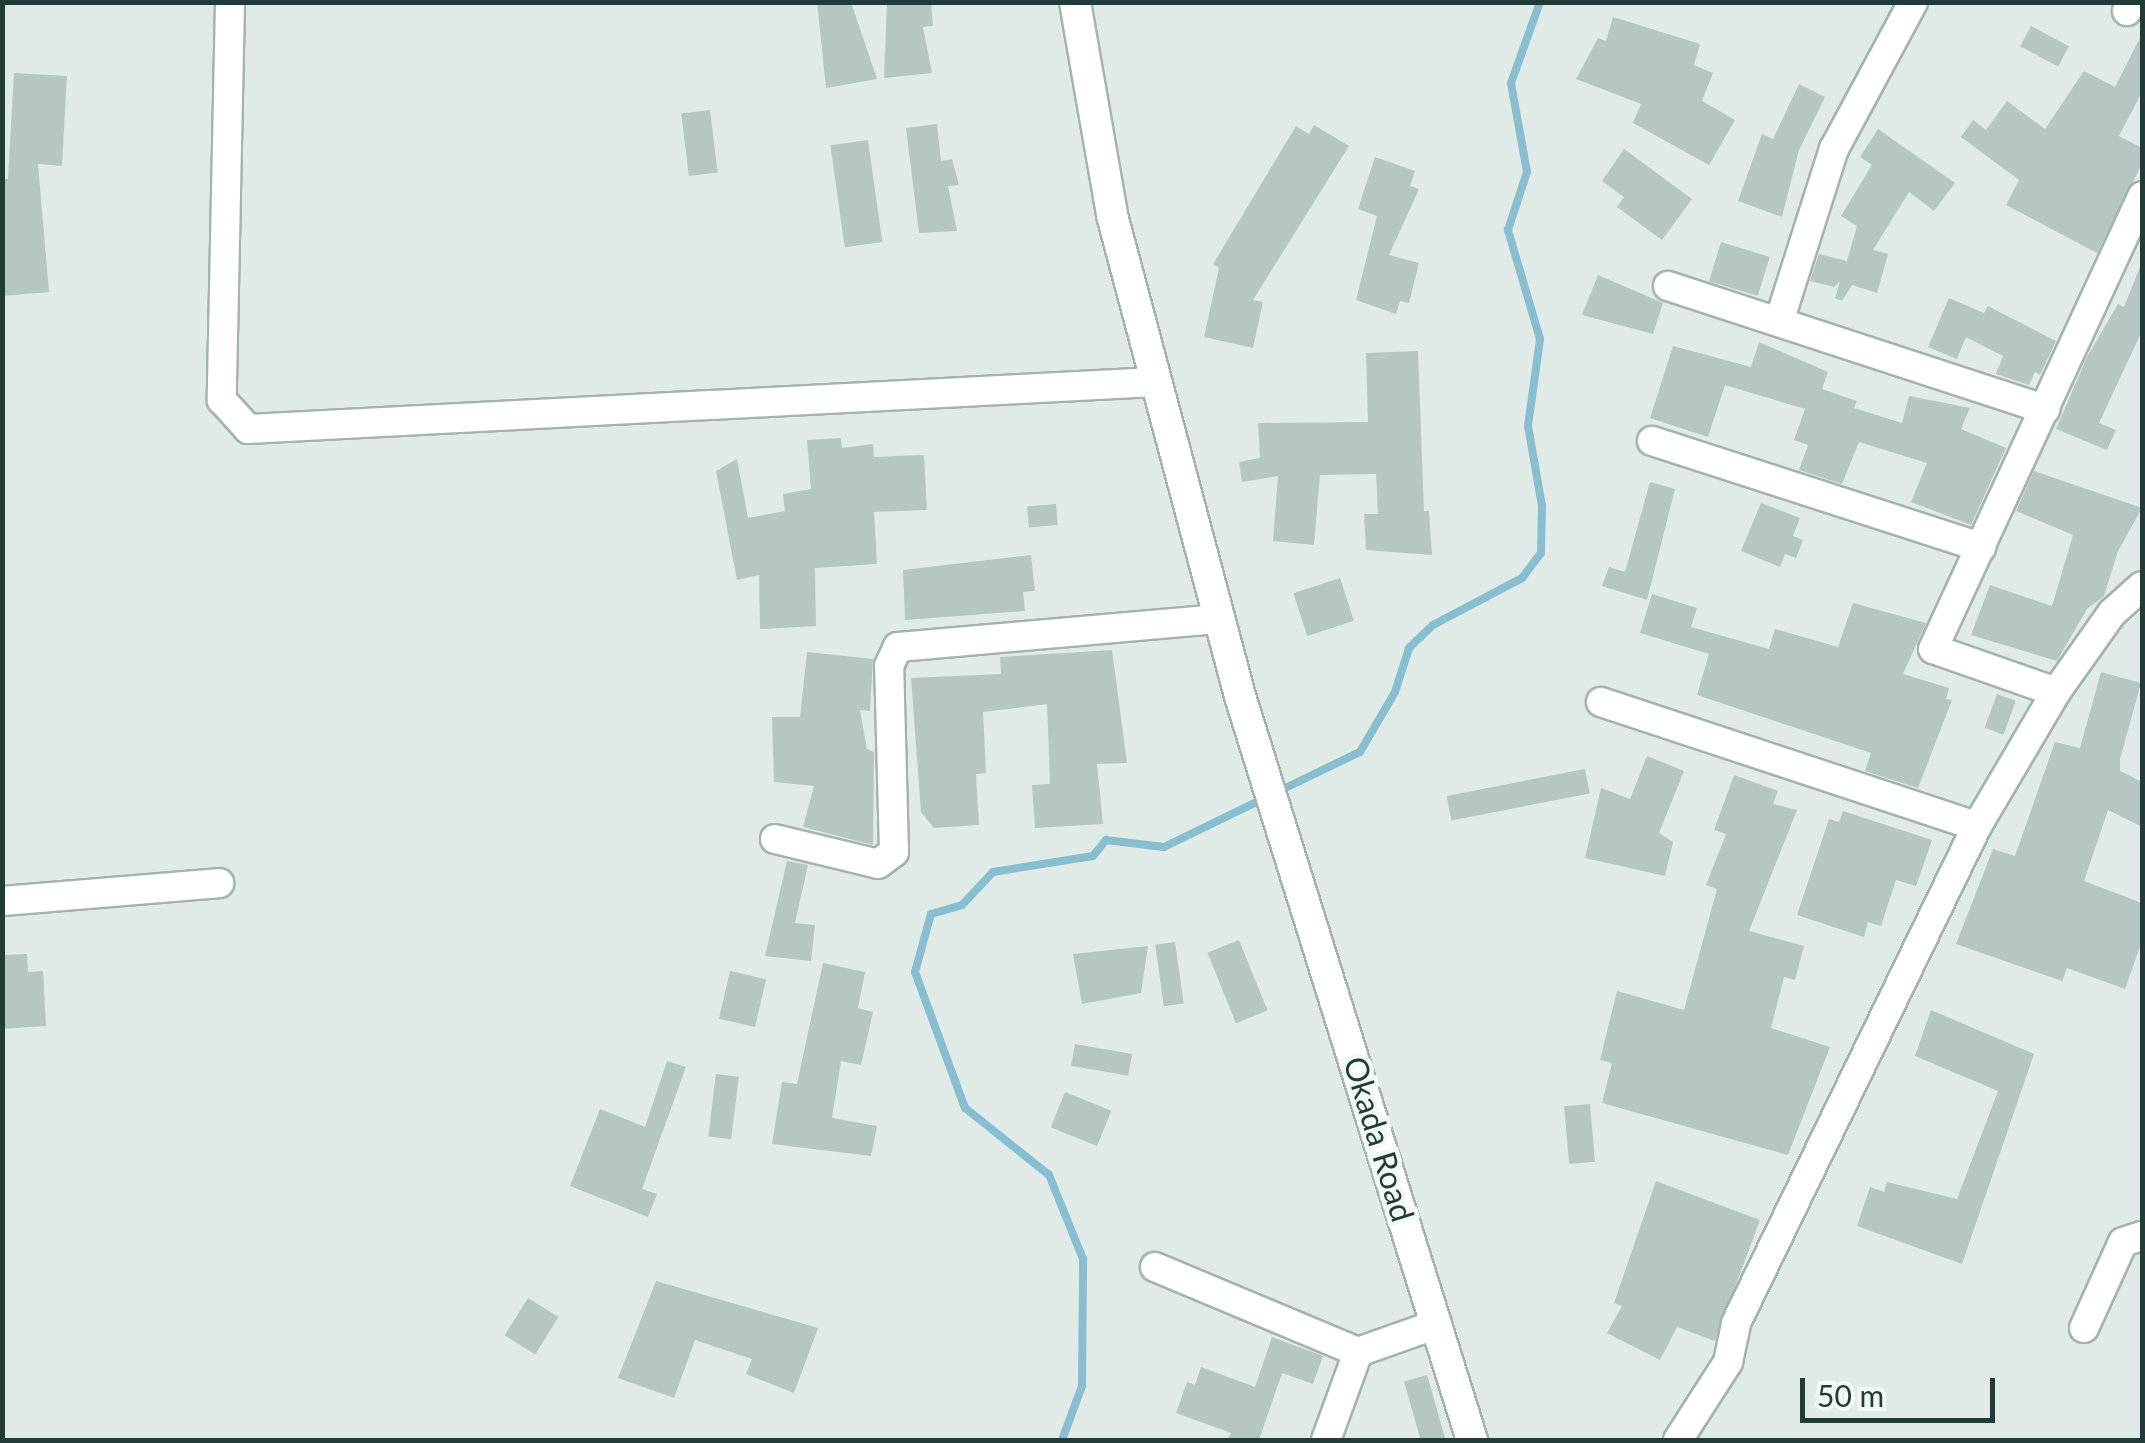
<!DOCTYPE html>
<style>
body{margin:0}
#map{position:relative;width:2145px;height:1443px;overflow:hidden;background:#e0ebe7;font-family:Lato,sans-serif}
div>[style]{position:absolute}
.stream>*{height:8px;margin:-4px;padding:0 4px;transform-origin:4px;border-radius:4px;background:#88bed0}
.building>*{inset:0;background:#b6c6c1;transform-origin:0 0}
.roads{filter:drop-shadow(2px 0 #a3b3af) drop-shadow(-2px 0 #a3b3af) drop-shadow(0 2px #a3b3af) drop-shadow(0 -2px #a3b3af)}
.minor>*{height:28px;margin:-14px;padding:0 14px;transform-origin:14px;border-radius:14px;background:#fff}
.tertiary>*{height:30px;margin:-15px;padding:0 15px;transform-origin:15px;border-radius:15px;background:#fff}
span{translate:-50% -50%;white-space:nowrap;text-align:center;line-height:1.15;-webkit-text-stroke:9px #f1f8f5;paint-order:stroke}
.street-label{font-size:32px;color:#213b37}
.frame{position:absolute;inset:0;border:5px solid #213b37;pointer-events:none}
.scale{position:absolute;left:1800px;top:1378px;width:195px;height:45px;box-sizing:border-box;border:5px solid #213b37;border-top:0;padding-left:12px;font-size:30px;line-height:35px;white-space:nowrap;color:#213b37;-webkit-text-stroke:8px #f1f8f5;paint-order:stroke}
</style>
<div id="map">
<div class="stream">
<div style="left:1275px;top:793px;width:94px;rotate:-25.8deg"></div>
<div style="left:1360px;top:752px;width:69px;rotate:-59.7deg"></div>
<div style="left:1395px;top:692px;width:46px;rotate:-72.3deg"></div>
<div style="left:1409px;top:648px;width:33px;rotate:-44deg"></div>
<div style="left:1433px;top:625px;width:101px;rotate:-27.8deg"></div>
<div style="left:1522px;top:578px;width:31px;rotate:-53deg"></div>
<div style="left:1541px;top:553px;width:47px;rotate:-88.8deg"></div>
<div style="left:1542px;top:506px;width:81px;rotate:-99.9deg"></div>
<div style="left:1528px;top:426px;width:88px;rotate:-82.1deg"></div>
<div style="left:1540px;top:339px;width:114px;rotate:-106.4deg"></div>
<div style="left:1508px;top:230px;width:61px;rotate:-71.9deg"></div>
<div style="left:1527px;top:172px;width:90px;rotate:-100.2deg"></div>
<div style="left:1511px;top:83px;width:86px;rotate:-70.3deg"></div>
<div style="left:1062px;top:1440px;width:58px;rotate:-69.7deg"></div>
<div style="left:1082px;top:1386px;width:127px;rotate:-89.5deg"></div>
<div style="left:1083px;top:1259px;width:91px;rotate:-112deg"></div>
<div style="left:1049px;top:1175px;width:107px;rotate:-141.4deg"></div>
<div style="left:965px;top:1108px;width:145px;rotate:-110.2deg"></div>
<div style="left:915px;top:972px;width:60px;rotate:-74.6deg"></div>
<div style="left:931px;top:914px;width:32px;rotate:-16deg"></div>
<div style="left:962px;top:905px;width:45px;rotate:-46.8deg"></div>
<div style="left:993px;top:872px;width:101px;rotate:-9.1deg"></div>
<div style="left:1093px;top:856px;width:21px;rotate:-51deg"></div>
<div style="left:1106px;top:840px;width:58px;rotate:6.9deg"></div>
<div style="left:1164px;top:847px;width:110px;rotate:-25.9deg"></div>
</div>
<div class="building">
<div style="clip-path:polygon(817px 2px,851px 2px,877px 79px,826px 88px)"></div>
<div style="clip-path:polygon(887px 2px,931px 2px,933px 26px,923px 27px,932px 73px,884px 78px)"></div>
<div style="clip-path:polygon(1613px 17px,1700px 44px,1694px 65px,1713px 73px,1702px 101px,1735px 120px,1709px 165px,1633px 123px,1641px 104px,1576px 79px,1598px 38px,1606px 41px)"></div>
<div style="left:2031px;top:26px;width:43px;height:23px;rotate:28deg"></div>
<div style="clip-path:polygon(2142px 34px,2142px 92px,2119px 136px,2142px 148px,2142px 164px,2097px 253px,2006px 205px,2019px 180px,1961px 137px,1973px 120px,1986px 130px,2007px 101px,2045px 129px,2084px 71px,2115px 87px)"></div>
<div style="clip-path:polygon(14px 73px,67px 76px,62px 166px,38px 164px,49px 292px,2px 296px,2px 179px,8px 179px)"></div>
<div style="clip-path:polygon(1799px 84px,1825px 97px,1799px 150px,1782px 217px,1738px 201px,1762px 134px,1773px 139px)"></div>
<div style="left:710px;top:110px;width:63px;height:29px;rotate:83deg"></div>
<div style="clip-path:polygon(937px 124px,941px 161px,952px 159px,959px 185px,948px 186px,957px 231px,919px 233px,906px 128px)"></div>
<div style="clip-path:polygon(1314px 125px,1349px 146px,1253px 300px,1263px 302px,1253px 348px,1204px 337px,1219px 268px,1213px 264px,1296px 126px,1309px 134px)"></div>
<div style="clip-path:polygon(1878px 129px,1955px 183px,1934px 211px,1909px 192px,1873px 250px,1888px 254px,1877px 293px,1852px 285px,1842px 301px,1835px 298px,1840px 281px,1834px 287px,1810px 281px,1819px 254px,1847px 261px,1857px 226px,1841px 216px,1872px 165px,1860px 157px)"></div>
<div style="left:868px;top:140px;width:103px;height:38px;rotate:82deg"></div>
<div style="clip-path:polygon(1624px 149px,1692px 199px,1662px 240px,1617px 207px,1624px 197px,1602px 181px)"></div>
<div style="clip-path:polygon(1375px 157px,1415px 171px,1410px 186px,1419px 189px,1389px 255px,1419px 263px,1409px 303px,1400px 301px,1396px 314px,1356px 300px,1377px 216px,1358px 209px)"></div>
<div style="left:1721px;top:242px;width:51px;height:41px;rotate:17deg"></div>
<div style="clip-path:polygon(2142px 262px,2142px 331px,2099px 423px,2116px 430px,2107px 450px,2056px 429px,2087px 357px,2118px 304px,2124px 307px)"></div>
<div style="clip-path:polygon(1598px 275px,1663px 303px,1653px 334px,1582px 315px)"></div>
<div style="clip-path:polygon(1949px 298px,1984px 313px,1988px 306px,2056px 341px,2040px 375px,2035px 372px,2029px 385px,1996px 374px,2003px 356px,1966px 337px,1957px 359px,1928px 347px)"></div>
<div style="clip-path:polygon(1759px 342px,1828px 372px,1822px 389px,1857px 401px,1854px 408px,1902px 423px,1909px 396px,1970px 408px,1961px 429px,2006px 448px,1971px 525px,1911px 502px,1927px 463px,1859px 442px,1842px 484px,1799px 470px,1808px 445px,1794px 440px,1805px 409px,1725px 385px,1708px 437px,1650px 418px,1673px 346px,1751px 367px)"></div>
<div style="clip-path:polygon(1418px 351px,1424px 511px,1429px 511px,1432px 555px,1366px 550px,1364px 514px,1378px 514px,1376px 474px,1320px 475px,1314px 545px,1273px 541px,1278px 476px,1242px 482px,1239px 462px,1260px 458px,1258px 423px,1368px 422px,1366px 353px)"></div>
<div style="clip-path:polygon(841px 438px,842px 448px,873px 444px,874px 457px,924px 455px,927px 510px,874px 512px,877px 564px,815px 568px,816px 626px,760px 629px,759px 575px,737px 580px,716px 471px,737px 459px,748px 518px,785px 511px,783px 494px,811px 489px,807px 440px)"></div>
<div style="clip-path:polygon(2034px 471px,2142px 508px,2118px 551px,2104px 596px,2087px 609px,2057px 661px,1971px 635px,1990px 585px,2052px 606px,2073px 535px,2016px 511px)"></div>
<div style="clip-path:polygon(1650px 482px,1675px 489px,1647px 600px,1602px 586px,1609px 567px,1625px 572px)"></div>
<div style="clip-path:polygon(1761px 503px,1800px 518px,1793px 536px,1803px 540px,1796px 558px,1785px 554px,1780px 567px,1741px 551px)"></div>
<div style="left:1056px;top:504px;width:21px;height:29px;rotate:85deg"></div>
<div style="clip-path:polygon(1031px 555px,1035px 591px,1023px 592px,1025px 611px,905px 620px,903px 570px)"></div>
<div style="left:1340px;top:578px;width:45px;height:49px;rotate:72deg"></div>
<div style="clip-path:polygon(1652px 594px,1697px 608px,1691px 627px,1769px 649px,1775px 629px,1838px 647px,1853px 603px,1926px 623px,1903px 674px,1949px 688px,1946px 699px,1952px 700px,1918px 788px,1865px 771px,1871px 753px,1697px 695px,1709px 654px,1640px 633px)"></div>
<div style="clip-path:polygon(1112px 650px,1127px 763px,1097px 764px,1103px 824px,1035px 828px,1032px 785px,1050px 784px,1047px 704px,983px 712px,986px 773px,976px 774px,979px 825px,934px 828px,921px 812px,911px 678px,1001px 674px,1000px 657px)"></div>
<div style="clip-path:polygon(807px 652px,873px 659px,870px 711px,860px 710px,867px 749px,874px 752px,873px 845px,803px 827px,814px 786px,774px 782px,772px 717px,800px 717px)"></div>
<div style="clip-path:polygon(2101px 672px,2141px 683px,2120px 759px,2120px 771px,2142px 782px,2142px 827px,2108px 810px,2084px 881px,2142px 903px,2142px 941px,2125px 989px,2067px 968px,2062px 981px,1956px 944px,1993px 849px,2015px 856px,2055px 742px,2080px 748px)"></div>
<div style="left:1997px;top:694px;width:20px;height:36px;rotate:20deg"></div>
<div style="clip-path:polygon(1647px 756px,1684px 771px,1659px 833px,1673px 842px,1665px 876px,1585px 858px,1601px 788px,1630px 799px)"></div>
<div style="left:1585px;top:769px;width:25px;height:141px;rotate:79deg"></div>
<div style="clip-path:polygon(1734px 775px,1778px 791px,1773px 804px,1797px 810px,1749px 931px,1804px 946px,1795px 980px,1784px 977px,1771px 1028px,1830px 1047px,1788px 1155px,1602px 1103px,1612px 1063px,1600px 1060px,1617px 991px,1684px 1010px,1717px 889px,1706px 885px,1726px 834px,1714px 830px)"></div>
<div style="clip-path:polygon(1843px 811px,1932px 840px,1916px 886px,1896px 880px,1881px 926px,1868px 922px,1864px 937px,1797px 915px,1829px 819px,1839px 822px)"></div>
<div style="clip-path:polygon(787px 861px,808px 865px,795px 923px,815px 925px,811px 961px,765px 956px)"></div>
<div style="left:1239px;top:940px;width:76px;height:34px;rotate:68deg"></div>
<div style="left:1175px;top:942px;width:62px;height:20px;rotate:82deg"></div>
<div style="clip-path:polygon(1148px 946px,1141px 993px,1082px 1004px,1073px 954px)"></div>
<div style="clip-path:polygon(27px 954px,28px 972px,43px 971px,46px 1026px,2px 1029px,4px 955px)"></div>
<div style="clip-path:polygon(823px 963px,865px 972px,858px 1008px,873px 1012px,861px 1065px,841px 1061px,832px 1118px,877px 1126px,871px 1156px,772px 1144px,782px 1082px,797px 1084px)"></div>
<div style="left:730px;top:971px;width:37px;height:49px;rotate:13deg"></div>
<div style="clip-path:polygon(1931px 1010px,2034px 1054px,1962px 1264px,1857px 1226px,1870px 1187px,1884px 1192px,1887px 1182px,1957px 1199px,1998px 1091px,1915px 1056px)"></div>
<div style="left:1075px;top:1044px;width:58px;height:22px;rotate:10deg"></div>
<div style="clip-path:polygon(667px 1061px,686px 1067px,642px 1189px,657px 1194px,648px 1217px,570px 1186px,600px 1109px,645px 1127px)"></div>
<div style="left:716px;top:1074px;width:23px;height:63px;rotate:7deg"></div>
<div style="left:1065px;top:1092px;width:50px;height:38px;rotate:22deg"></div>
<div style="left:1590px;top:1104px;width:58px;height:26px;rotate:85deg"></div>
<div style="clip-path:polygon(1656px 1181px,1760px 1220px,1715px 1341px,1677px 1327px,1660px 1360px,1607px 1333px,1622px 1306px,1614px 1303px)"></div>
<div style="clip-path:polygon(656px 1281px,818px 1328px,794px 1393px,746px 1374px,752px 1359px,695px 1340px,674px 1398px,618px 1378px)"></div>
<div style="left:528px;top:1298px;width:36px;height:44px;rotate:32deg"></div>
<div style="clip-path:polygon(1272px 1337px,1323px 1356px,1313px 1384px,1282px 1373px,1259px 1440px,1227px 1440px,1231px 1433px,1176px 1413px,1187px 1382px,1195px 1385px,1201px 1367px,1255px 1387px)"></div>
<div style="left:1427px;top:1375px;width:68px;height:24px;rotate:74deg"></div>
</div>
<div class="roads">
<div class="minor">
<div style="left:230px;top:2px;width:398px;rotate:91.2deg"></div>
<div style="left:222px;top:400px;width:39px;rotate:48deg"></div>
<div style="left:248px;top:429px;width:908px;rotate:-2.97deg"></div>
<div style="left:2127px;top:11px;width:11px;rotate:-56deg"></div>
<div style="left:1668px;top:286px;width:397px;rotate:18.1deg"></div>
<div style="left:1779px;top:322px;width:182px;rotate:-72.4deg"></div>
<div style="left:1834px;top:149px;width:167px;rotate:-61.7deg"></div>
<div style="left:1652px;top:441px;width:346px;rotate:17.9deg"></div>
<div style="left:2056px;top:692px;width:130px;rotate:-160.7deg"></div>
<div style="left:1933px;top:649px;width:499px;rotate:-65.2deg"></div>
<div style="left:1601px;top:702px;width:396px;rotate:18.3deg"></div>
<div style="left:775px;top:839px;width:106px;rotate:13.6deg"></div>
<div style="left:878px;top:864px;width:20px;rotate:-37deg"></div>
<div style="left:894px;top:852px;width:186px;rotate:-91.5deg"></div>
<div style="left:889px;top:666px;width:21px;rotate:-65deg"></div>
<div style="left:898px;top:647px;width:323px;rotate:-5deg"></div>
<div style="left:2px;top:901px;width:218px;rotate:-4.7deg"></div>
<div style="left:1155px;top:1267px;width:220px;rotate:22.7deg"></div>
<div style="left:2084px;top:1328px;width:94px;rotate:-65.6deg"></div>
<div style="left:2123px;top:1242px;width:20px;rotate:-18deg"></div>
<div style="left:1326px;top:1440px;width:94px;rotate:-70deg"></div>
<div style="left:1358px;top:1352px;width:84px;rotate:-19.5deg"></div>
<div style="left:1678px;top:1440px;width:93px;rotate:-57.3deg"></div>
<div style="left:1728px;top:1362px;width:40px;rotate:-78deg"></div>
<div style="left:1736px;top:1323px;width:552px;rotate:-64.13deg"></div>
<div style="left:1977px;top:826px;width:156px;rotate:-59.5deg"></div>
<div style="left:2056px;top:692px;width:97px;rotate:-54.7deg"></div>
<div style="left:2112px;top:613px;width:40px;rotate:-42deg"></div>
</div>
<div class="tertiary">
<div style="left:1075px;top:2px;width:216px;rotate:80.1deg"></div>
<div style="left:1112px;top:215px;width:498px;rotate:75.1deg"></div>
<div style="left:1240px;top:696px;width:779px;rotate:72.68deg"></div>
</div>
</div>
<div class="street-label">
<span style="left:1379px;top:1139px;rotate:73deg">Okada Road</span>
</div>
<div class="frame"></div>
<div class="scale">50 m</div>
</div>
